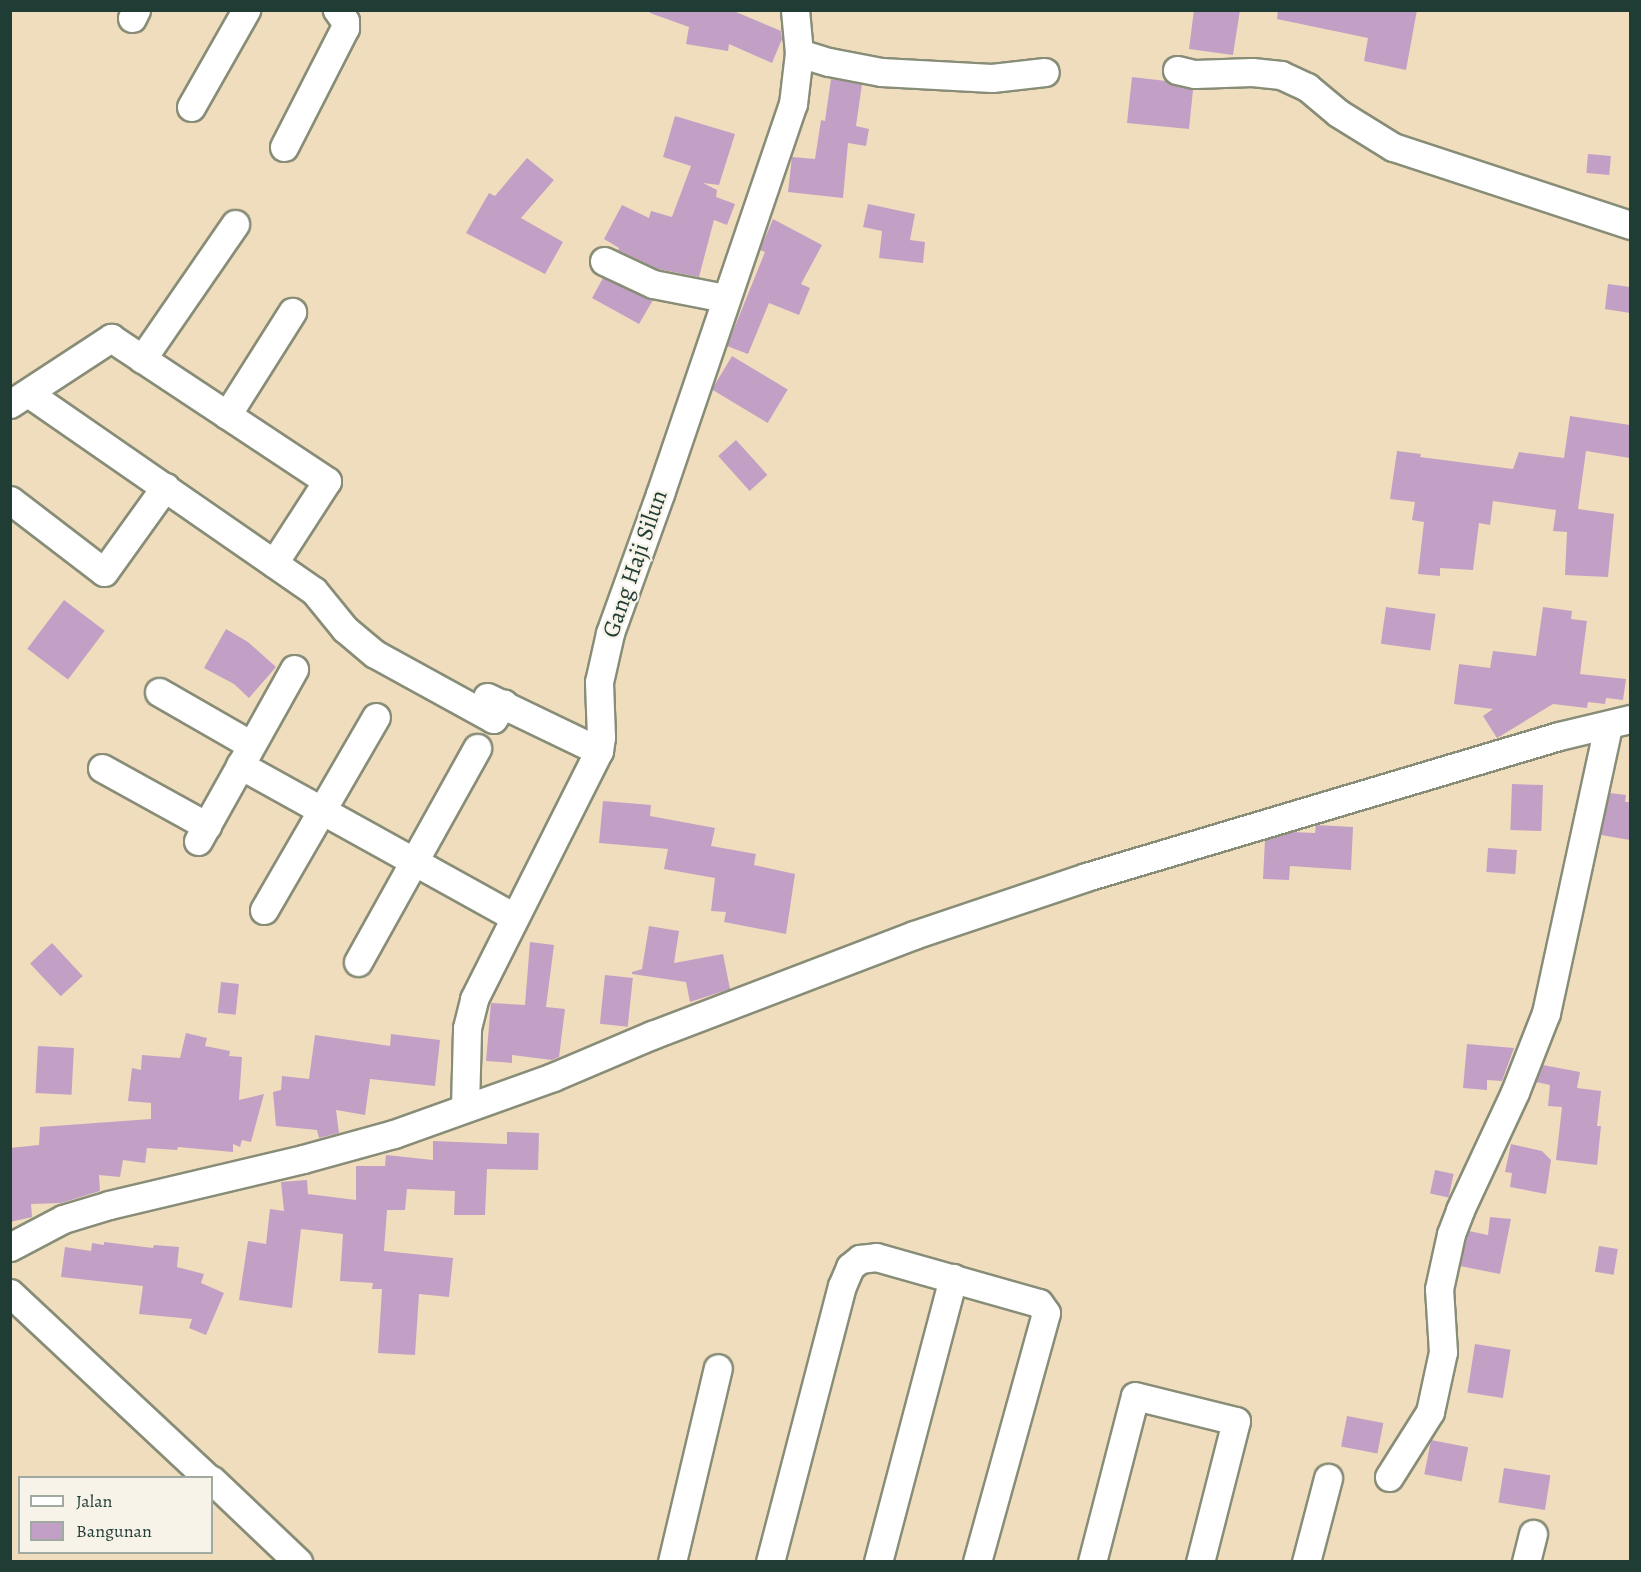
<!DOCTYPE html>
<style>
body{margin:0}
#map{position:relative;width:1641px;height:1572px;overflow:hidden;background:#f0ddbd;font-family:Alegreya,serif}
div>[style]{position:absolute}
.building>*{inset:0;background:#c2a0c5;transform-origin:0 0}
.roads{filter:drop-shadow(2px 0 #888d78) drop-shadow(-2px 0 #888d78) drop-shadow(0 2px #888d78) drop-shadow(0 -2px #888d78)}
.street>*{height:27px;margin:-13.5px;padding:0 13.5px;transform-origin:13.5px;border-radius:13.5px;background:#fff}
span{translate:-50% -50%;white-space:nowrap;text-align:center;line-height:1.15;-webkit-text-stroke:4.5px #f7f3e8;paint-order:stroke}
.street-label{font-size:24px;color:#1f3d34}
.frame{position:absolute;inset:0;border:12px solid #1f3d34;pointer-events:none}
.legend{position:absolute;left:18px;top:1476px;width:195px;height:78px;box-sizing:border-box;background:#f7f3e8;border:2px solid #a1aaa0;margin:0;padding:8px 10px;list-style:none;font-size:18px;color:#1f3d34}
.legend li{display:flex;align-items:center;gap:12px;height:30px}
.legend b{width:30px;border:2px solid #a1aaa0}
</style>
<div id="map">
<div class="building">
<div style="clip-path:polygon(650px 10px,736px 12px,781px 31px,782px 39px,772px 63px,729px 44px,728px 51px,686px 44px,689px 27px,650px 13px)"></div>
<div style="clip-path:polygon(1194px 10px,1240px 10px,1233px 55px,1189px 49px)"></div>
<div style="clip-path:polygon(1278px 10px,1417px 10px,1406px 70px,1364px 61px,1368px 38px,1277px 19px)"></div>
<div style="clip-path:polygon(1132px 77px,1166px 81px,1174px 85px,1193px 90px,1189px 129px,1127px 123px)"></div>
<div style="clip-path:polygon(831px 79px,862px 84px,856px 126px,869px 129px,866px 146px,848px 143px,843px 198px,788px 192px,792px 157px,815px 159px,821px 120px,825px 121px)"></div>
<div style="clip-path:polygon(675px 116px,735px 134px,719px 185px,703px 183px,717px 190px,716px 197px,735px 204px,727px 225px,714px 220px,699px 277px,658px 269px,618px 250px,619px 248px,604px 239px,622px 205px,649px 218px,651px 211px,672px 217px,691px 166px,663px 157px)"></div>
<div style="left:1588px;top:154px;width:23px;height:19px;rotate:5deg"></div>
<div style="clip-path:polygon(527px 158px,554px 180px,521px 218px,563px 242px,545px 274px,466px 233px,489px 193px,495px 196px)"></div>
<div style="clip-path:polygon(868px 204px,915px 214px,910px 240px,925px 242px,923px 263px,879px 258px,882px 231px,863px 227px)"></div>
<div style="clip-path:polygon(773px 219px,822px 245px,801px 284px,810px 288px,799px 315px,769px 303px,748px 354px,727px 346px,765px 252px,760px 250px)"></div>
<div style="clip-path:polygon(603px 278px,653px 300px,639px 324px,592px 298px)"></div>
<div style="clip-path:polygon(1608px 284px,1630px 287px,1630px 313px,1605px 309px)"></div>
<div style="left:732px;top:356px;width:65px;height:39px;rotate:31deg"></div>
<div style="clip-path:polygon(1570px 416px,1630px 425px,1630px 458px,1586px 451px,1578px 509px,1614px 514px,1608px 577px,1565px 575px,1567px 532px,1553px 531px,1556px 510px,1493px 501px,1490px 525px,1479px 523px,1473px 570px,1440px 568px,1440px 576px,1418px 574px,1424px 522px,1412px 520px,1415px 502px,1390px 499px,1397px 451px,1421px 454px,1420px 457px,1513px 469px,1519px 452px,1564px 458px)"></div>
<div style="left:736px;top:440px;width:47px;height:24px;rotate:48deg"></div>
<div style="left:64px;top:600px;width:51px;height:61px;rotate:37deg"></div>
<div style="left:1386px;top:607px;width:50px;height:37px;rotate:8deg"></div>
<div style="clip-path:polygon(1543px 607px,1572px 611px,1571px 619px,1587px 621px,1580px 674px,1626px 679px,1623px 700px,1606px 698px,1605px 704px,1588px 702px,1587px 708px,1553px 704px,1497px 738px,1483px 716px,1493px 709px,1454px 704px,1459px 664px,1490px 668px,1493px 651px,1536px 656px)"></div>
<div style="clip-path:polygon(226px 629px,248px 642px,276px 667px,249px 698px,234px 684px,204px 668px)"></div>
<div style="left:1512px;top:784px;width:31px;height:46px;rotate:2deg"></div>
<div style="clip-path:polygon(1610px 793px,1626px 795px,1625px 802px,1630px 802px,1630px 840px,1601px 835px)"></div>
<div style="clip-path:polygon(603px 801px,651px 805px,650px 816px,715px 828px,711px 846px,756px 854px,754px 865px,795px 874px,786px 934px,724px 922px,726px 912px,711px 911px,715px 878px,664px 869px,668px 849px,599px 843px)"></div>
<div style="clip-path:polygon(1316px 825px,1353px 827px,1351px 870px,1290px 866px,1289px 880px,1263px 879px,1265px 840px,1293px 832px,1315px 833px)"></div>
<div style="left:1488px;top:848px;width:29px;height:24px;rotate:4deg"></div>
<div style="clip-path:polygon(649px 926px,679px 931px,674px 963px,723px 954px,730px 989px,690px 1002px,686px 982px,632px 974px,632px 972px,642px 969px)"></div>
<div style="clip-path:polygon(530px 942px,554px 945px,546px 1007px,565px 1009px,559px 1057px,552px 1060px,512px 1055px,512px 1063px,486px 1061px,491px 1003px,525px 1005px)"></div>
<div style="left:52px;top:943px;width:45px;height:30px;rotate:47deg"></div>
<div style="left:605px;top:975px;width:28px;height:49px;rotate:6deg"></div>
<div style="left:221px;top:982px;width:18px;height:31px;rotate:6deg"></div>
<div style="clip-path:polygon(186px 1033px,207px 1038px,205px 1046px,230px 1051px,229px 1056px,242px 1057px,239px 1100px,264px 1094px,251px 1142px,242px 1140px,240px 1147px,233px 1144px,233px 1152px,178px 1147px,177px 1150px,147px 1148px,145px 1163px,123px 1160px,120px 1177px,99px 1175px,100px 1191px,61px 1203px,31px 1204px,32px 1217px,10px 1222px,10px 1148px,39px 1145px,40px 1127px,151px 1119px,151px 1103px,128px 1101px,132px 1068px,141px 1070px,142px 1055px,180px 1058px)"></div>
<div style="clip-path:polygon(391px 1034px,440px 1040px,435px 1086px,370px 1079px,365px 1115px,336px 1110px,339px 1133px,319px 1138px,317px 1130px,276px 1126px,273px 1092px,281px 1090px,282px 1076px,309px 1079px,315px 1035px,390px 1046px)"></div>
<div style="clip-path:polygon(1467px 1044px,1514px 1048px,1502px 1081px,1487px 1080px,1487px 1090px,1463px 1088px)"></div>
<div style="left:38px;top:1046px;width:36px;height:47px;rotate:3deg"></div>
<div style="clip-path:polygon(1543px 1065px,1580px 1072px,1577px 1088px,1601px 1091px,1597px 1126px,1601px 1126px,1597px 1165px,1556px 1160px,1562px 1107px,1548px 1106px,1550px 1085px,1536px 1082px)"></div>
<div style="clip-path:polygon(507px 1132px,539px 1133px,538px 1170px,487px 1169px,485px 1215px,454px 1215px,455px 1191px,407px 1189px,405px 1210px,387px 1210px,384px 1251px,453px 1258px,449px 1297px,419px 1294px,415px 1355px,378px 1353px,382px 1289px,372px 1289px,373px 1283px,340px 1281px,343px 1234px,301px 1229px,292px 1308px,239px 1300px,248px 1241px,266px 1244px,270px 1209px,284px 1211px,281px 1182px,307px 1180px,308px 1194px,356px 1200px,356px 1166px,385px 1166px,386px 1155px,433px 1160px,433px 1141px,507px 1144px)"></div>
<div style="clip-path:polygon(1511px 1144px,1542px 1151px,1551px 1160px,1546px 1194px,1510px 1187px,1512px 1173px,1505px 1172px)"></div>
<div style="left:1435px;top:1170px;width:19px;height:24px;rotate:12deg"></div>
<div style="clip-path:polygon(1490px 1217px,1511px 1219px,1500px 1274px,1460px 1266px,1469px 1231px,1488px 1235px)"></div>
<div style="clip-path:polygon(104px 1242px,153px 1248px,154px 1245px,179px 1247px,177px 1267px,204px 1274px,201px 1283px,224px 1293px,206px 1335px,189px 1328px,192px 1319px,139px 1314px,143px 1286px,61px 1277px,65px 1247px,91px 1251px,92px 1243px,104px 1245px)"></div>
<div style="left:1599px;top:1246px;width:19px;height:26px;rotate:9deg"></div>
<div style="left:1475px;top:1344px;width:36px;height:49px;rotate:9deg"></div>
<div style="left:1347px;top:1416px;width:37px;height:31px;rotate:11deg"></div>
<div style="left:1431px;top:1440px;width:38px;height:35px;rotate:11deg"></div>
<div style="left:1504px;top:1468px;width:47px;height:35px;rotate:9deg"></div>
</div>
<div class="roads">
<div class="street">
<div style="left:132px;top:18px;width:9px;rotate:-63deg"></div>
<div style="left:799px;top:53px;width:31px;rotate:17deg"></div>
<div style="left:829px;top:62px;width:53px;rotate:10.9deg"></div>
<div style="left:881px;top:72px;width:111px;rotate:3.1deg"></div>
<div style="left:992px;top:78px;width:53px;rotate:-6.5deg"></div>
<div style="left:1177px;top:70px;width:18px;rotate:13deg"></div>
<div style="left:1195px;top:74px;width:57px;rotate:-2deg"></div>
<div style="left:1252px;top:72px;width:29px;rotate:6deg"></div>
<div style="left:1281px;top:75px;width:29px;rotate:25deg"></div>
<div style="left:1307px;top:87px;width:40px;rotate:40deg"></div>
<div style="left:1338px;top:113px;width:65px;rotate:31.7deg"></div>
<div style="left:1393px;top:147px;width:250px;rotate:18.2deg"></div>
<div style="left:191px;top:107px;width:112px;rotate:-60.4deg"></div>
<div style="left:284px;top:147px;width:134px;rotate:-62.9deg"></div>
<div style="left:345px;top:28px;width:7px;rotate:-90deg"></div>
<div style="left:345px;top:21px;width:14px;rotate:-126deg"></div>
<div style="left:604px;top:261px;width:54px;rotate:25.1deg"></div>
<div style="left:653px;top:284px;width:73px;rotate:11deg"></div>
<div style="left:142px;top:359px;width:164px;rotate:-55.4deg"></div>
<div style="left:28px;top:393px;width:348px;rotate:34.7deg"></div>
<div style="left:314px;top:591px;width:49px;rotate:50.8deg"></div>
<div style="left:345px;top:629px;width:39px;rotate:40deg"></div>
<div style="left:375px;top:654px;width:135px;rotate:28.8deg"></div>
<div style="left:493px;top:719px;width:19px;rotate:-55deg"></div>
<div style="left:10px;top:404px;width:121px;rotate:-33.2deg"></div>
<div style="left:111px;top:338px;width:259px;rotate:33.5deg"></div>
<div style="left:327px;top:481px;width:98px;rotate:122.9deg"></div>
<div style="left:227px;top:415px;width:122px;rotate:-57.7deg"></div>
<div style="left:10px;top:500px;width:118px;rotate:37.5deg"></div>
<div style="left:104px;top:572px;width:105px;rotate:-54.3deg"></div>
<div style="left:159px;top:692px;width:106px;rotate:29.9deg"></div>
<div style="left:487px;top:697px;width:124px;rotate:25.7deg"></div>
<div style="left:240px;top:765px;width:313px;rotate:29deg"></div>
<div style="left:102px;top:768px;width:120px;rotate:28.9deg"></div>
<div style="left:198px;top:841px;width:197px;rotate:-60.8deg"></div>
<div style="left:264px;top:910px;width:223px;rotate:-59.9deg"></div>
<div style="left:358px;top:962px;width:245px;rotate:-60.9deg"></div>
<div style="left:465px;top:1107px;width:79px;rotate:-88.5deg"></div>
<div style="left:467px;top:1028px;width:30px;rotate:-76deg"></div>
<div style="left:474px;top:999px;width:278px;rotate:-63.3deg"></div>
<div style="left:599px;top:751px;width:14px;rotate:-82deg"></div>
<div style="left:601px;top:737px;width:55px;rotate:-92.1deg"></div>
<div style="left:599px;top:682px;width:50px;rotate:-77.3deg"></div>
<div style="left:610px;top:633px;width:148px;rotate:-70.2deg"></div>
<div style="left:660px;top:494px;width:412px;rotate:-71.2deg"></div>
<div style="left:793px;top:104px;width:51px;rotate:-83.3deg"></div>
<div style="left:799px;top:53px;width:43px;rotate:-95.3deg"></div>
<div style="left:10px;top:1247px;width:60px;rotate:-27.8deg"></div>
<div style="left:63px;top:1219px;width:48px;rotate:-16.9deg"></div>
<div style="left:109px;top:1205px;width:199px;rotate:-13.3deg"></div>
<div style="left:303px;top:1159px;width:94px;rotate:-15.4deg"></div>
<div style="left:394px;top:1134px;width:169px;rotate:-19.7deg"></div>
<div style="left:553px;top:1077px;width:108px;rotate:-23deg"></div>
<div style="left:652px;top:1035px;width:280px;rotate:-20.9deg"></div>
<div style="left:914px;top:935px;width:182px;rotate:-18.6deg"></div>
<div style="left:1086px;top:877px;width:494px;rotate:-16.6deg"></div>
<div style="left:1559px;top:736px;width:73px;rotate:-13.5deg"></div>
<div style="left:10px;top:1293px;width:271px;rotate:43.1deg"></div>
<div style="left:1389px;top:1477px;width:77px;rotate:-57.8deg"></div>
<div style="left:1430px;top:1412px;width:61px;rotate:-77.8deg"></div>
<div style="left:1443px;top:1352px;width:63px;rotate:-93.6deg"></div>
<div style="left:1439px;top:1289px;width:56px;rotate:-77.7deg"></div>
<div style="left:1451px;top:1234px;width:26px;rotate:-69deg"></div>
<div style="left:1460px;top:1210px;width:130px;rotate:-65deg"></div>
<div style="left:1515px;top:1092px;width:85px;rotate:-68.6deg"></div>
<div style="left:1546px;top:1013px;width:294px;rotate:-77.8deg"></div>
<div style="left:212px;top:1480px;width:119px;rotate:43.6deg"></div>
<div style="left:672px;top:1562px;width:199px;rotate:-76.7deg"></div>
<div style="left:770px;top:1562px;width:285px;rotate:-75.4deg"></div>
<div style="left:842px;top:1286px;width:21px;rotate:-67deg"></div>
<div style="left:850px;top:1267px;width:13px;rotate:-39deg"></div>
<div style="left:860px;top:1259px;width:16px;rotate:-7deg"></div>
<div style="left:876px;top:1257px;width:169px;rotate:15.8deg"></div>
<div style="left:1039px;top:1303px;width:12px;rotate:55deg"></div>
<div style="left:1046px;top:1313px;width:258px;rotate:105.5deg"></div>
<div style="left:878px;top:1562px;width:294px;rotate:-75.2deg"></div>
<div style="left:1092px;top:1562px;width:171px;rotate:-75.5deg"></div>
<div style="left:1135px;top:1396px;width:104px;rotate:13.9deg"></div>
<div style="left:1236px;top:1421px;width:146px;rotate:104.3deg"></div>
<div style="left:1306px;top:1562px;width:87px;rotate:-75.3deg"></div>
<div style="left:1526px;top:1562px;width:29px;rotate:-76deg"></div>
</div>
</div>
<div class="street-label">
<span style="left:635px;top:564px;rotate:-71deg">Gang Haji Silun</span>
</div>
<div class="frame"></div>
<ul class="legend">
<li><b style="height:8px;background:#fff"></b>Jalan</li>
<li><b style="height:16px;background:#c2a0c5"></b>Bangunan</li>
</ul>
</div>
